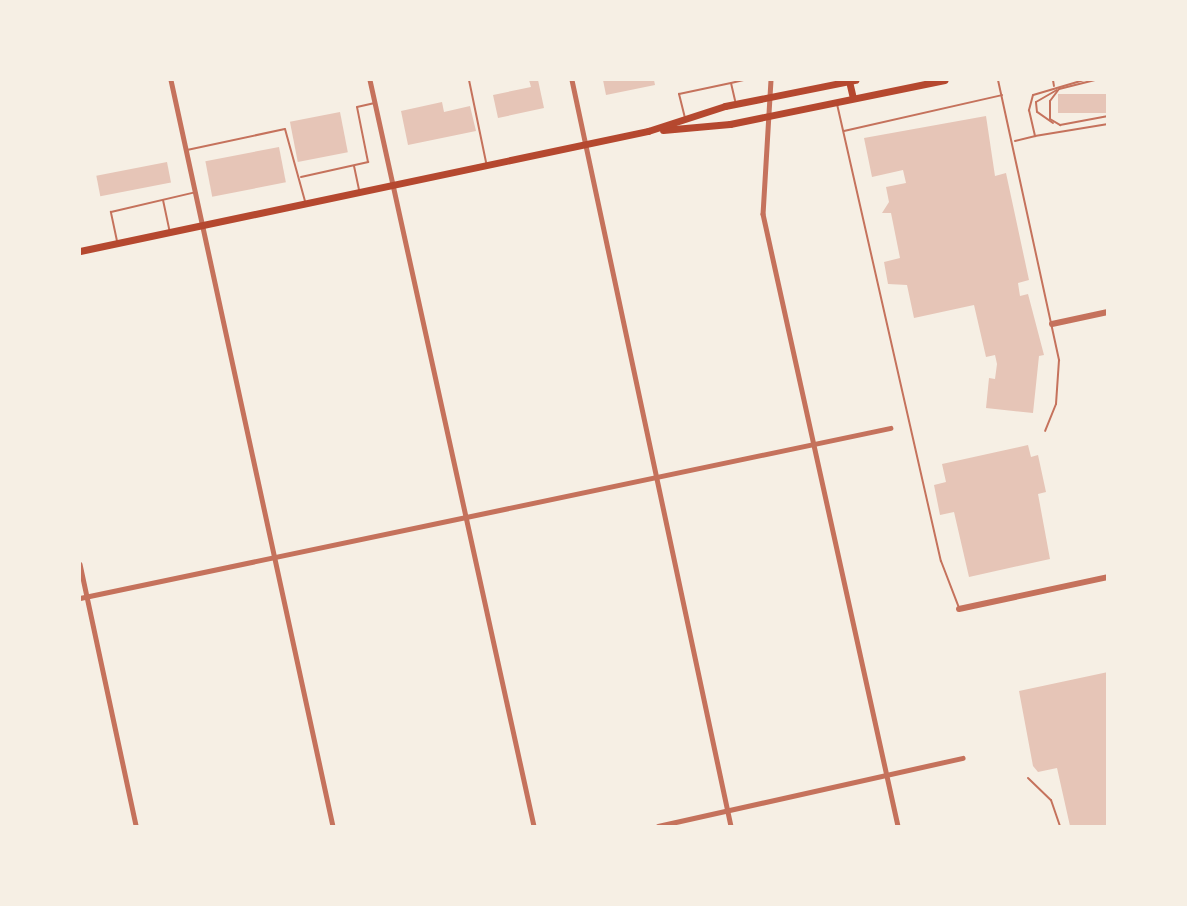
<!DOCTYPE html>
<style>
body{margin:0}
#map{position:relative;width:1187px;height:906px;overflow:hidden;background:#f6efe4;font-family:"Fira Sans",sans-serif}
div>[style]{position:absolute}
.building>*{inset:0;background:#e6c5b7;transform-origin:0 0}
.service>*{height:2px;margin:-1px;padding:0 1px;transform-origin:1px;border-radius:1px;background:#c5725c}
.minor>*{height:4.5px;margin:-2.25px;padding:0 2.25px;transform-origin:2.25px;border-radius:2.25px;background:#c5725c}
.tertiary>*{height:6px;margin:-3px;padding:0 3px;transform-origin:3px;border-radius:3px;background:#c5725c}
.secondary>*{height:7px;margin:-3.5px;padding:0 3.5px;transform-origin:3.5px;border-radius:3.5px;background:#b5482f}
span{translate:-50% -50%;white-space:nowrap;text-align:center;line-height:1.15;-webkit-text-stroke:6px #f6efe4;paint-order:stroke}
.frame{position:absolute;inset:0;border:81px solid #f6efe4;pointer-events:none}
</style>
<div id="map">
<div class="building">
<div style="clip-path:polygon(529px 80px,538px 80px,544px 108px,498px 118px,493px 95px,531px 87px)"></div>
<div style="clip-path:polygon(603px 80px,654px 80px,655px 85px,606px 95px)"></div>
<div style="left:1108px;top:94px;width:19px;height:50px;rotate:90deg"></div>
<div style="clip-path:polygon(442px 102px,444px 112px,470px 106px,476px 131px,408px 145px,401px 111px)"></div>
<div style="left:340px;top:112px;width:41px;height:51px;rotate:79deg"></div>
<div style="clip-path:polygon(986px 116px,995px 176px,1006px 173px,1029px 280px,1018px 283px,1020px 296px,1028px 294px,1044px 355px,1039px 356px,1033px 413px,986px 408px,989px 378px,995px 379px,997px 364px,995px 355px,986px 357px,974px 305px,914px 318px,907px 285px,888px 284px,884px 262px,900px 258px,891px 213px,882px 213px,889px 202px,886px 187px,906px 183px,903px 170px,872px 177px,864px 138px)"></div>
<div style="left:279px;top:147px;width:36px;height:75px;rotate:79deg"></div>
<div style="left:167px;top:162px;width:21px;height:72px;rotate:79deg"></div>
<div style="clip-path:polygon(1028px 445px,1031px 457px,1038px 455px,1046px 492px,1038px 494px,1050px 559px,969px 577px,954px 512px,940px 515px,934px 485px,946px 482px,942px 464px)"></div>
<div style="clip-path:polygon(1108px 672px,1108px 826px,1070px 826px,1057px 768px,1038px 772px,1033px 766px,1019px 691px)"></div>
</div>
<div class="service">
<div style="left:469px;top:80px;width:84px;rotate:78.3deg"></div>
<div style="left:998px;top:80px;width:287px;rotate:77.7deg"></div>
<div style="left:1059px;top:360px;width:44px;rotate:93.9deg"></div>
<div style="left:1056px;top:404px;width:29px;rotate:112deg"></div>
<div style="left:1053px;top:80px;width:6px;rotate:81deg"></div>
<div style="left:1084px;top:80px;width:53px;rotate:163.6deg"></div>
<div style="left:1033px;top:95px;width:16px;rotate:105deg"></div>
<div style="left:1029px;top:110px;width:27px;rotate:77deg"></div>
<div style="left:1035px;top:136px;width:74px;rotate:-9.3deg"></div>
<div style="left:1095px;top:80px;width:37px;rotate:166deg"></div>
<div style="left:1059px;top:89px;width:15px;rotate:127deg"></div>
<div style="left:1050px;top:101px;width:18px;rotate:90deg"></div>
<div style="left:1050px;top:119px;width:12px;rotate:31deg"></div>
<div style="left:1060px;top:125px;width:49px;rotate:-10.6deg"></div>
<div style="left:731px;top:83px;width:13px;rotate:-13deg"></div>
<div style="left:837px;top:104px;width:469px;rotate:77.2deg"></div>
<div style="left:941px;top:561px;width:50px;rotate:69deg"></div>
<div style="left:685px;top:118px;width:25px;rotate:-104deg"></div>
<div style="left:679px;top:94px;width:53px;rotate:-11.9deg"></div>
<div style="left:731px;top:83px;width:18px;rotate:77deg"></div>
<div style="left:1053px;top:123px;width:19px;rotate:-145deg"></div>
<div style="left:1037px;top:112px;width:10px;rotate:-96deg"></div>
<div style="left:1036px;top:102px;width:24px;rotate:-30deg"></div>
<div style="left:844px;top:131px;width:162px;rotate:-12.8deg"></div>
<div style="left:1015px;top:141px;width:21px;rotate:-14deg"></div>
<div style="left:187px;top:150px;width:100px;rotate:-12.1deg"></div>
<div style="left:285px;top:129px;width:75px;rotate:74.5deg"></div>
<div style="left:354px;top:166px;width:25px;rotate:78deg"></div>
<div style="left:301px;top:177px;width:69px;rotate:-12.6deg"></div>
<div style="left:368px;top:162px;width:56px;rotate:-101.3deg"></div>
<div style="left:357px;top:107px;width:17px;rotate:-13deg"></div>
<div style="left:163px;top:200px;width:30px;rotate:78deg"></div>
<div style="left:117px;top:241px;width:30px;rotate:-102deg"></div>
<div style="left:111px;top:212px;width:87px;rotate:-13.2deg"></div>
<div style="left:1108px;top:353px;width:4px;rotate:90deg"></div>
<div style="left:1028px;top:778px;width:32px;rotate:44deg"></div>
<div style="left:1051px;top:800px;width:28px;rotate:71deg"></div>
</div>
<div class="minor">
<div style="left:171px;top:80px;width:763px;rotate:77.75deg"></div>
<div style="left:370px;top:80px;width:764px;rotate:77.6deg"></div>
<div style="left:572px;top:80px;width:763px;rotate:77.97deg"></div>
<div style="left:771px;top:80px;width:134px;rotate:93.4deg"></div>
<div style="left:763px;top:214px;width:627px;rotate:77.56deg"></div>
<div style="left:80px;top:564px;width:268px;rotate:77.9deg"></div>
<div style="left:80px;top:598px;width:828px;rotate:-11.85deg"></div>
<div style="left:658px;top:826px;width:312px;rotate:-12.6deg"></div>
</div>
<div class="tertiary">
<div style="left:1052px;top:324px;width:57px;rotate:-12.1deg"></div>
<div style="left:959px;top:609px;width:152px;rotate:-12.1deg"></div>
</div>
<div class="secondary">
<div style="left:849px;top:81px;width:17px;rotate:77deg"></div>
<div style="left:663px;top:130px;width:67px;rotate:-5.1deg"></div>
<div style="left:730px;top:124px;width:219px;rotate:-11.6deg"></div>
<div style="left:80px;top:251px;width:581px;rotate:-11.93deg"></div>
<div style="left:648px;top:131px;width:81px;rotate:-18deg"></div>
<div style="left:725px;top:106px;width:133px;rotate:-11.3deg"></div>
</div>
<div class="frame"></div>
</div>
